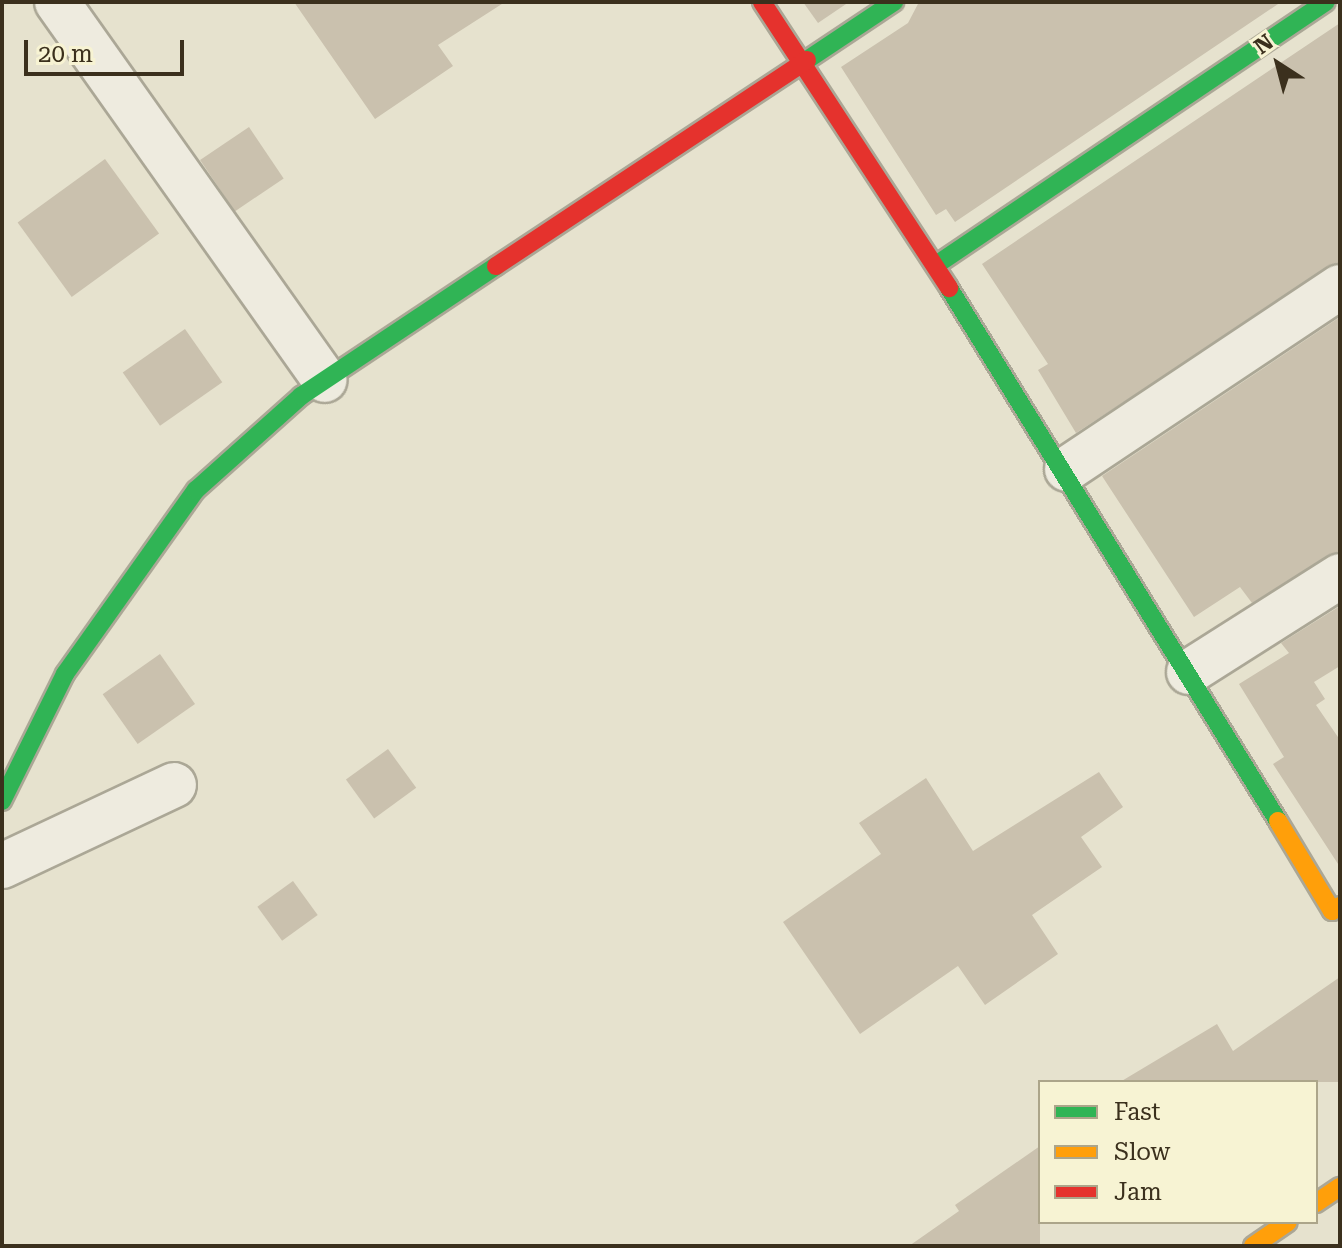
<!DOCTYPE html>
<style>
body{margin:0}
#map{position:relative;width:1342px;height:1248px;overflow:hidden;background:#e6e2ce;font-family:"Roboto Serif",serif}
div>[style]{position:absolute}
.building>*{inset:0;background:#cac1ae;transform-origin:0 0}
.roads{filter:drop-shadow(2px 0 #aba796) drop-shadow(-2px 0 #aba796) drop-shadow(0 2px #aba796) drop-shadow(0 -2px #aba796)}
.street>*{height:44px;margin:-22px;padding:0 22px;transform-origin:22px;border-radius:22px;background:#eeebdf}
.fast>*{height:18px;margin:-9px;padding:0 9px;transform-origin:9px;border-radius:9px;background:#30b455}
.slow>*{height:18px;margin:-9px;padding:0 9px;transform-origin:9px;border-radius:9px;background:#ff9f0a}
.jam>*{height:18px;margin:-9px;padding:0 9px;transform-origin:9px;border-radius:9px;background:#e5322d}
span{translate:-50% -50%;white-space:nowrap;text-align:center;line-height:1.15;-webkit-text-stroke:7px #f7f3d3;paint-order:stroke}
.frame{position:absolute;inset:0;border:4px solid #3b301d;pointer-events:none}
.legend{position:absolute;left:1038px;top:1080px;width:280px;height:144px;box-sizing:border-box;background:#f7f3d3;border:2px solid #aca58a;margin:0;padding:10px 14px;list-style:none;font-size:24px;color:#3b301d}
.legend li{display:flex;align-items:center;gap:16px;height:40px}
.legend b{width:40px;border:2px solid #aca58a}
.north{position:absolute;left:1238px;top:24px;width:80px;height:80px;-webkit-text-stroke:6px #f7f3d3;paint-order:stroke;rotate:324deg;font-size:22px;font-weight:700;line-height:32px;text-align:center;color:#3b301d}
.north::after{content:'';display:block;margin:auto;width:28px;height:36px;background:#3b301d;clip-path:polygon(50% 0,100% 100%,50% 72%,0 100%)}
.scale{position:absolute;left:24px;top:40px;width:160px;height:36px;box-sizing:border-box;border:4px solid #3b301d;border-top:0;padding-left:10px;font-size:24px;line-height:28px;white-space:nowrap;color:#3b301d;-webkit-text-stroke:6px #f7f3d3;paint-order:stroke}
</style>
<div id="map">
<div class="building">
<div style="clip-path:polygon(294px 2px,505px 2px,438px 45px,453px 66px,375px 119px)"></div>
<div style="clip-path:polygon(803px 2px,849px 2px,818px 23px)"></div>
<div style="clip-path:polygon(919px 2px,1281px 2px,955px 222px,946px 209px,936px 215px,841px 67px,908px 23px)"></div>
<div style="clip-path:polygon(1340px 23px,1340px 262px,1076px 433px,1038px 370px,1048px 364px,982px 264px)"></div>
<div style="left:249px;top:127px;width:62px;height:59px;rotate:56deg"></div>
<div style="left:105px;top:159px;width:92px;height:108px;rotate:54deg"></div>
<div style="clip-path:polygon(1340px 317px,1340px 551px,1252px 603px,1240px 587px,1194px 617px,1102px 476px)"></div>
<div style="left:185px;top:329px;width:65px;height:76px;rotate:55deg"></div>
<div style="clip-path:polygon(1340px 606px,1340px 666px,1314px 682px,1325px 699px,1316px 705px,1340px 740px,1340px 867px,1273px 764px,1284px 757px,1239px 684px,1289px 653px,1281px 643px)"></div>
<div style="left:160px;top:654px;width:61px;height:70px;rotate:55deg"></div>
<div style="left:388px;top:749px;width:48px;height:52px;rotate:54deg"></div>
<div style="clip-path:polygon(1099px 772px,1123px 807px,1081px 837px,1102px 867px,1032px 915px,1058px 954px,985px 1005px,958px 966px,860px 1034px,783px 922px,881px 854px,859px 823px,926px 778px,973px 851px)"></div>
<div style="left:293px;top:881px;width:42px;height:44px;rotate:54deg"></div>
<div style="clip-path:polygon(1340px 977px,1340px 1082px,1120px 1082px,1217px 1024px,1233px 1051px)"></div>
<div style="clip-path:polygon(1040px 1146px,1040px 1246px,909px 1246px,959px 1211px,955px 1205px)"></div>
</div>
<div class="roads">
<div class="street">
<div style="left:57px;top:2px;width:463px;rotate:54.7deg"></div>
<div style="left:1067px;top:469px;width:328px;rotate:-33.7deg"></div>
<div style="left:1189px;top:672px;width:179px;rotate:-32.4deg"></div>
<div style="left:2px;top:866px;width:190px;rotate:-25.2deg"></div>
</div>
<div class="fast">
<div style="left:807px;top:60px;width:105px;rotate:-33.7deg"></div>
<div style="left:936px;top:265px;width:470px;rotate:-34deg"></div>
<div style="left:949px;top:288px;width:626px;rotate:58.31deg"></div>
<div style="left:2px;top:801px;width:142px;rotate:-63.6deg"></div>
<div style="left:65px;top:674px;width:226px;rotate:-54.6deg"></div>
<div style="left:196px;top:490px;width:141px;rotate:-41.8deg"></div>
<div style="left:301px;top:396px;width:234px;rotate:-33.7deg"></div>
</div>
<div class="slow">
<div style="left:1278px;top:821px;width:105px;rotate:59deg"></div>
<div style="left:1332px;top:911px;width:9px;rotate:-32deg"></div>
<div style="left:1316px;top:1203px;width:29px;rotate:-34deg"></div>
<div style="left:1253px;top:1246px;width:42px;rotate:-34.4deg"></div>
</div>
<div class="jam">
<div style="left:762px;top:2px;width:342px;rotate:56.8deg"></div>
<div style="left:496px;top:266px;width:373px;rotate:-33.5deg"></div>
</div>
</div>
<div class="frame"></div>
<ul class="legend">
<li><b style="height:10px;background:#30b455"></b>Fast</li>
<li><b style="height:10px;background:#ff9f0a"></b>Slow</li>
<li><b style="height:10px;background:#e5322d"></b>Jam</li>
</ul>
<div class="north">N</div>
<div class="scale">20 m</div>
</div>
